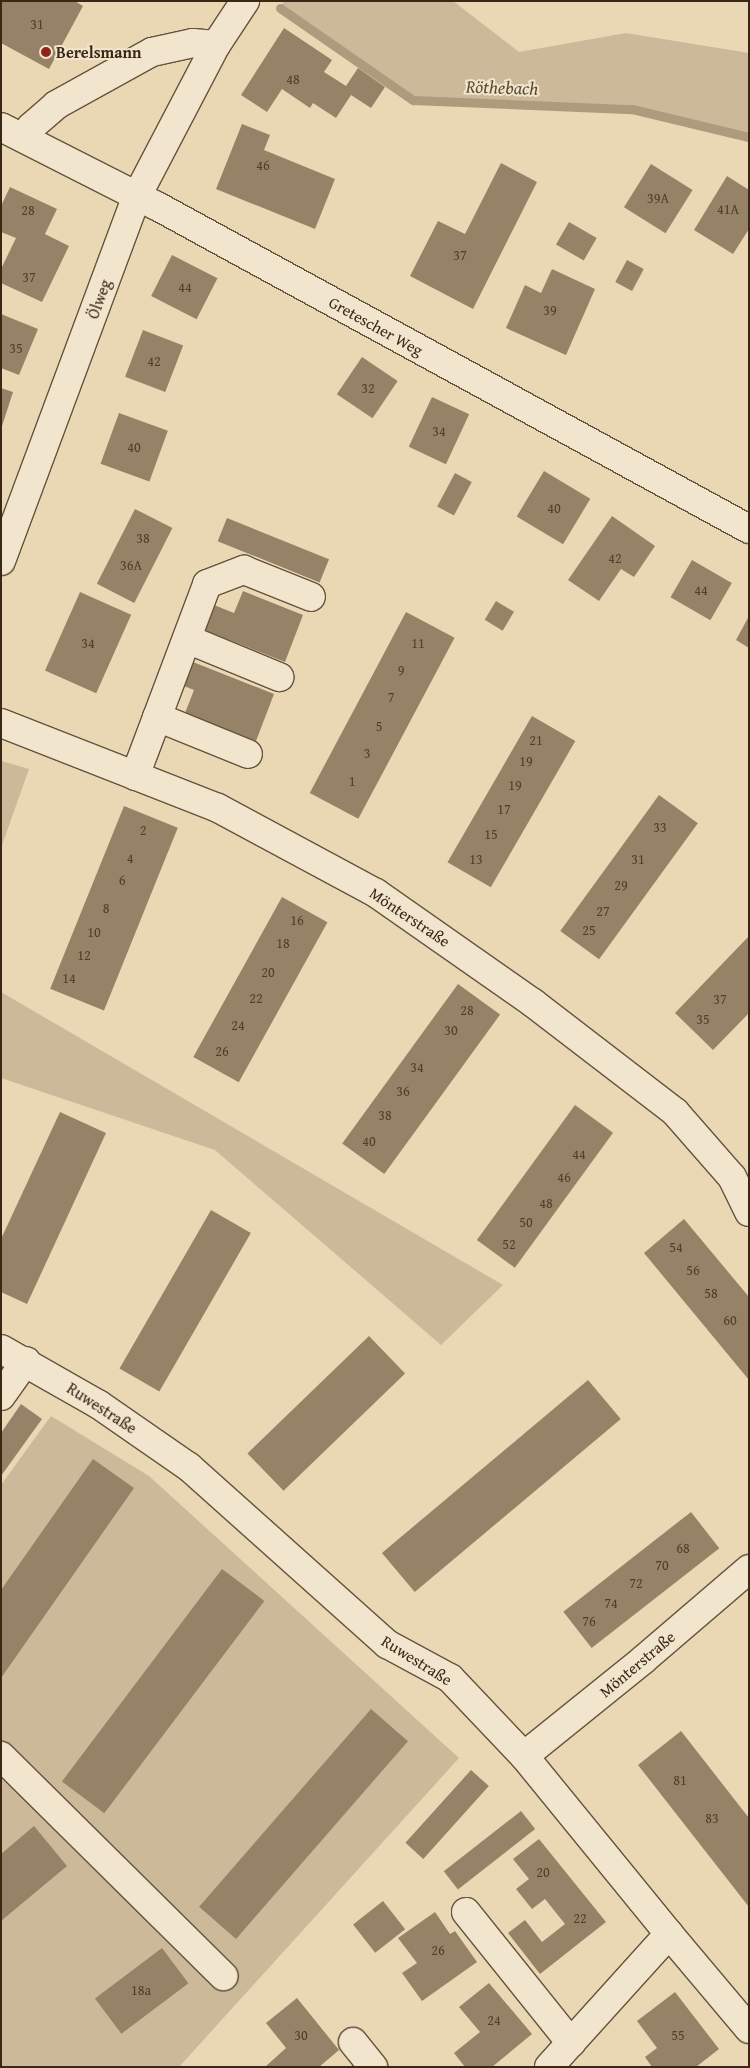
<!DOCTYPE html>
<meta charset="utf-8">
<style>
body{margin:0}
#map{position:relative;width:750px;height:2068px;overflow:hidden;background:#ead7b4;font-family:"Gentium Book Plus",serif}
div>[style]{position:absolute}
.green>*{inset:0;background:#ccb999}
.stream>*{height:9px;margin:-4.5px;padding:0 4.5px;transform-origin:4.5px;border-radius:4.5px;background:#ae9b7e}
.building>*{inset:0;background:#968367;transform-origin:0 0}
.roads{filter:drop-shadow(1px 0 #66533c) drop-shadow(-1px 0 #66533c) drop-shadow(0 1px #66533c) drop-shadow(0 -1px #66533c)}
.minor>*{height:28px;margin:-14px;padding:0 14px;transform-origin:14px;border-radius:14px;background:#f1e5ce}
.dots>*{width:14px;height:14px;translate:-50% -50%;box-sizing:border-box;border:2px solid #f1e5ce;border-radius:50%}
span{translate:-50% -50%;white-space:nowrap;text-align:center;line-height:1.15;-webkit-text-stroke:4px #f1e5ce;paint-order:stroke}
.number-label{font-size:14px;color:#513e29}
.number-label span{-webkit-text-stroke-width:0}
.poi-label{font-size:16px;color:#3a2714;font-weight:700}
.left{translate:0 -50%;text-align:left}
.street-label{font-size:16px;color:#3a2714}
.water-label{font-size:18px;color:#5d4a34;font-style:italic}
.frame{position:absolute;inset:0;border:2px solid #3a2714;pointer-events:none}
</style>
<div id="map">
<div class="green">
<div style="clip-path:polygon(284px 1px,453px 1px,519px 52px,626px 33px,749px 53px,749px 137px,632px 109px,413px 100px,280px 8px)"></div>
<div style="clip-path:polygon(1px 761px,29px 769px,1px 848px)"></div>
<div style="clip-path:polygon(1px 992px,503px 1285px,441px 1345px,215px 1150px,1px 1078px)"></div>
<div style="clip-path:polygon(51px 1416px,149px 1476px,459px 1758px,179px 2067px,1px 2067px,1px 1485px)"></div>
</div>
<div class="stream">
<div style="left:280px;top:8px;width:162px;rotate:34.7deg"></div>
<div style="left:413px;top:100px;width:219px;rotate:2.4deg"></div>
<div style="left:632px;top:109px;width:120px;rotate:13.5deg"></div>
</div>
<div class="building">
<div style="clip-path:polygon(1px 1px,75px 1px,83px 6px,49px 69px,1px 43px)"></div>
<div style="clip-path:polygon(284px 28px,332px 60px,324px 72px,346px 86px,358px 68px,385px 87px,371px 108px,351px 95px,336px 118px,313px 103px,310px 108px,282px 89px,267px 112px,241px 95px)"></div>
<div style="clip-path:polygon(242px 124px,270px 135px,264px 150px,335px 179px,315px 229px,216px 189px)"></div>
<div style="clip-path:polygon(501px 163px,537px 182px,473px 309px,410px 276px,438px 221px,465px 234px)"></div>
<div style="left:651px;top:164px;width:49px;height:51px;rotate:32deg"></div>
<div style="clip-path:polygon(727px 176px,749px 190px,749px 229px,733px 254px,694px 230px)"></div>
<div style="clip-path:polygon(10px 187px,57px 209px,45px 234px,69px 246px,42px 302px,1px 283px,1px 269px,16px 238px,1px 232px,1px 206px)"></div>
<div style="left:569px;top:222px;width:32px;height:26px;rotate:30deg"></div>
<div style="left:172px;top:255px;width:51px;height:46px;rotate:27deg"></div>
<div style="left:627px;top:260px;width:19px;height:25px;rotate:28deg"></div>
<div style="clip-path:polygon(552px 269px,595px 289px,566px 355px,506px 328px,525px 285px,541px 293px)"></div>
<div style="clip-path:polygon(1px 314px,38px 329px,19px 375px,1px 368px)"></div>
<div style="left:143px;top:330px;width:43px;height:50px;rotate:21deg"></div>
<div style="left:362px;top:357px;width:43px;height:45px;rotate:34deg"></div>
<div style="clip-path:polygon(1px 388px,13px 392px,2px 426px,1px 426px)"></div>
<div style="left:432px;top:397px;width:41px;height:55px;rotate:25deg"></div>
<div style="left:119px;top:413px;width:52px;height:54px;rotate:20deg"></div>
<div style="left:544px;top:471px;width:54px;height:53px;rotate:31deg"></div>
<div style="left:455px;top:473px;width:19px;height:38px;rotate:28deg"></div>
<div style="left:135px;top:509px;width:42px;height:84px;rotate:27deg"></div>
<div style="clip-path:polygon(612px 516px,655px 546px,634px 577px,621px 569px,599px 601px,568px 580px)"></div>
<div style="left:227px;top:518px;width:110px;height:25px;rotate:22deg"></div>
<div style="left:692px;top:560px;width:46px;height:43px;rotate:30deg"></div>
<div style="clip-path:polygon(243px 591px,303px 615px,285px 662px,199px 628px,209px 603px,234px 613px)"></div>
<div style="left:80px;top:592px;width:56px;height:86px;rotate:24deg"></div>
<div style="left:496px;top:601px;width:21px;height:22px;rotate:31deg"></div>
<div style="left:406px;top:612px;width:55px;height:205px;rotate:28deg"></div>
<div style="clip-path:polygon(749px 616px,749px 648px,736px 640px)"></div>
<div style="clip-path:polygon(188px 660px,274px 694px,256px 741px,185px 713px,194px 690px,179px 684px)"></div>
<div style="left:532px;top:716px;width:50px;height:169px;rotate:30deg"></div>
<div style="left:659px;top:795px;width:48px;height:168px;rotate:36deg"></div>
<div style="left:124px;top:806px;width:58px;height:197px;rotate:22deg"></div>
<div style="left:282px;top:897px;width:52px;height:183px;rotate:29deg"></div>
<div style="clip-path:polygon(749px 936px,749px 1013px,713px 1050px,675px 1013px)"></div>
<div style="left:458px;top:984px;width:52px;height:197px;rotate:36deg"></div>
<div style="left:575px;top:1105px;width:47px;height:167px;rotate:36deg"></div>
<div style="clip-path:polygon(60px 1112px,106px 1133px,27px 1304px,1px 1292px,1px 1239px)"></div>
<div style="left:211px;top:1210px;width:46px;height:183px;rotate:30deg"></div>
<div style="clip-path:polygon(684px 1219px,749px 1297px,749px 1380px,644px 1253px)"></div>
<div style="left:369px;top:1336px;width:52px;height:169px;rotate:46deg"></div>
<div style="left:588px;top:1380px;width:51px;height:269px;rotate:50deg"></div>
<div style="clip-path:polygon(21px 1404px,42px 1419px,1px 1476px,1px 1433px)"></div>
<div style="clip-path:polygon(93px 1459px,134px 1488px,1px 1678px,1px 1590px)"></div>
<div style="left:691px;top:1512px;width:46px;height:162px;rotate:52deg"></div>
<div style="left:222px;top:1569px;width:53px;height:266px;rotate:37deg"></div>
<div style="left:371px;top:1709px;width:49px;height:262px;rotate:41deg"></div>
<div style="clip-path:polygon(681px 1731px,749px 1818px,749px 1907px,638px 1765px)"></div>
<div style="left:471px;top:1770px;width:24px;height:98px;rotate:42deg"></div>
<div style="left:521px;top:1811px;width:23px;height:98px;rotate:52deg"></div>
<div style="clip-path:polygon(34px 1826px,67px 1866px,1px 1921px,1px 1854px)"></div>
<div style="clip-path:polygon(539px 1839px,606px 1922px,540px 1974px,508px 1933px,525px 1920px,542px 1942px,565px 1924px,545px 1899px,532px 1909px,516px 1889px,529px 1879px,513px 1859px)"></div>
<div style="left:383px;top:1901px;width:36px;height:38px;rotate:52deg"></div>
<div style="clip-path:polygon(435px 1912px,450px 1934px,455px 1931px,477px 1962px,422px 2001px,402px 1973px,417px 1963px,398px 1938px)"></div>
<div style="left:162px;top:1948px;width:44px;height:84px;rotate:53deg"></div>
<div style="clip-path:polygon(489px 1983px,532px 2034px,492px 2067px,465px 2067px,454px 2053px,480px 2032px,459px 2007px)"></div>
<div style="clip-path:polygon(675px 1992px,719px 2049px,696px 2067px,652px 2067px,645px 2057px,657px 2048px,637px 2021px)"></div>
<div style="clip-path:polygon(297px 1998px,339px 2050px,319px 2067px,265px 2067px,286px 2048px,266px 2023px)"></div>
</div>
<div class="roads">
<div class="minor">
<div style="left:1px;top:127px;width:175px;rotate:26.9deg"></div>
<div style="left:157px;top:206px;width:674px;rotate:28.62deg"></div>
<div style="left:25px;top:138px;width:13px;rotate:-61deg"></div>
<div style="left:31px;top:127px;width:33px;rotate:-41deg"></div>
<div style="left:56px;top:105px;width:110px;rotate:-28.9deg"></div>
<div style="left:152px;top:52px;width:42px;rotate:-12.4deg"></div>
<div style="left:193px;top:43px;width:23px;rotate:5deg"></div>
<div style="left:1px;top:561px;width:390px;rotate:-69.6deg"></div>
<div style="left:137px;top:196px;width:170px;rotate:-62.4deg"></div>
<div style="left:216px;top:45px;width:53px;rotate:-56.6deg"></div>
<div style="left:187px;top:639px;width:100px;rotate:22.4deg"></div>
<div style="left:157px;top:717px;width:98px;rotate:22.1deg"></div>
<div style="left:1px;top:723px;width:233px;rotate:21.4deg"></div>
<div style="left:218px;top:808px;width:179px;rotate:28.3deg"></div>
<div style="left:376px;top:893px;width:192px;rotate:35deg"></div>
<div style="left:533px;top:1003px;width:179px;rotate:37.5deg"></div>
<div style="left:675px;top:1112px;width:86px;rotate:48.8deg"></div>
<div style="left:732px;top:1177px;width:39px;rotate:64deg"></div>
<div style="left:135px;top:776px;width:205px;rotate:-69.4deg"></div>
<div style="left:207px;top:584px;width:40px;rotate:-21deg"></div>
<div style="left:244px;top:570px;width:72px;rotate:21.9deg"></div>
<div style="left:1px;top:1349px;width:112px;rotate:29.6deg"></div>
<div style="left:98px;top:1404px;width:111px;rotate:34.7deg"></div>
<div style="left:189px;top:1467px;width:266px;rotate:41.8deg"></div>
<div style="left:387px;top:1644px;width:72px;rotate:28.4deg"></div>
<div style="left:450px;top:1678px;width:108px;rotate:46.5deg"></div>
<div style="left:524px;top:1756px;width:230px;rotate:50.8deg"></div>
<div style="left:669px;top:1934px;width:179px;rotate:132.1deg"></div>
<div style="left:1px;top:1396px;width:43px;rotate:-54.5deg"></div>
<div style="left:1px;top:1756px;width:313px;rotate:44.7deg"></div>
<div style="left:524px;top:1756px;width:154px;rotate:-38.9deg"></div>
<div style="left:644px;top:1659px;width:138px;rotate:-40.6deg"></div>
<div style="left:466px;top:1912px;width:168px;rotate:51.3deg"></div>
<div style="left:669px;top:1934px;width:124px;rotate:49.9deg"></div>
<div style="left:353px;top:2042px;width:32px;rotate:51deg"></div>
</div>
</div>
<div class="dots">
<div style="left:46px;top:52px;background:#8f2418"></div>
</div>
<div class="number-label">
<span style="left:37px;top:24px">31</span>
<span style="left:293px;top:79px">48</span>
<span style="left:263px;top:165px">46</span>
<span style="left:658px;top:198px">39A</span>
<span style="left:728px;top:209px">41A</span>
<span style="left:28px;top:210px">28</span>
<span style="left:460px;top:255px">37</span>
<span style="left:29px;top:277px">37</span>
<span style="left:185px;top:287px">44</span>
<span style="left:550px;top:310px">39</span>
<span style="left:16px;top:348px">35</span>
<span style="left:154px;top:361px">42</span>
<span style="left:368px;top:388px">32</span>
<span style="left:439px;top:431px">34</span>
<span style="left:134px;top:447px">40</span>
<span style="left:554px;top:508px">40</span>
<span style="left:143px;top:538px">38</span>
<span style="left:615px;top:558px">42</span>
<span style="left:131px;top:565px">36A</span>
<span style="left:701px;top:590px">44</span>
<span style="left:88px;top:643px">34</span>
<span style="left:418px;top:643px">11</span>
<span style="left:401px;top:670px">9</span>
<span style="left:391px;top:697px">7</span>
<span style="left:379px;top:726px">5</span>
<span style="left:536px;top:740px">21</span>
<span style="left:367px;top:753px">3</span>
<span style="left:526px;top:761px">19</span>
<span style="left:352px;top:781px">1</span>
<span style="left:515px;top:785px">19</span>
<span style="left:504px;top:809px">17</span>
<span style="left:660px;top:827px">33</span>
<span style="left:143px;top:830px">2</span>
<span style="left:491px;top:834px">15</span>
<span style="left:130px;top:858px">4</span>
<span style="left:476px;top:859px">13</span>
<span style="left:638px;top:859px">31</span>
<span style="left:122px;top:880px">6</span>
<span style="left:621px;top:885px">29</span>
<span style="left:106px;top:908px">8</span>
<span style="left:603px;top:911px">27</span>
<span style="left:297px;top:920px">16</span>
<span style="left:589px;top:930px">25</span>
<span style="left:94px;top:932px">10</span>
<span style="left:283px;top:943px">18</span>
<span style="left:84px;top:955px">12</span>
<span style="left:268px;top:972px">20</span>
<span style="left:69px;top:978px">14</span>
<span style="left:256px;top:998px">22</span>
<span style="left:720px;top:999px">37</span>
<span style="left:467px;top:1010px">28</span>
<span style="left:703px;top:1019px">35</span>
<span style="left:238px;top:1025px">24</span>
<span style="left:451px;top:1030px">30</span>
<span style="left:222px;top:1051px">26</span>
<span style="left:417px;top:1067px">34</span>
<span style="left:403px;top:1091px">36</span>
<span style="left:385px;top:1115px">38</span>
<span style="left:369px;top:1141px">40</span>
<span style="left:579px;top:1154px">44</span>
<span style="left:564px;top:1177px">46</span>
<span style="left:546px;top:1203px">48</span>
<span style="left:526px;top:1222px">50</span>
<span style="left:509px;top:1244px">52</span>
<span style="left:676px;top:1247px">54</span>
<span style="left:693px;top:1270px">56</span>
<span style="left:711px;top:1293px">58</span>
<span style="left:730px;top:1320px">60</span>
<span style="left:683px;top:1548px">68</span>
<span style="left:662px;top:1565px">70</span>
<span style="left:636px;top:1583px">72</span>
<span style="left:611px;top:1603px">74</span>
<span style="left:589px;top:1621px">76</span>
<span style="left:680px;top:1780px">81</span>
<span style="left:712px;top:1818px">83</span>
<span style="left:543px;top:1872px">20</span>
<span style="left:580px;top:1918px">22</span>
<span style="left:438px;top:1950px">26</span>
<span style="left:141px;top:1990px">18a</span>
<span style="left:494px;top:2020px">24</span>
<span style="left:301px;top:2035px">30</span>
<span style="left:678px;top:2035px">55</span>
</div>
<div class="poi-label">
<span class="left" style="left:56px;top:52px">Berelsmann</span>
</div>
<div class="street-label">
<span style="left:99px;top:299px;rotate:-70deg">Ölweg</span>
<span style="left:376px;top:326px;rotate:29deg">Gretescher Weg</span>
<span style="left:410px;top:917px;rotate:34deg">Mönterstraße</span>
<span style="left:102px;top:1408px;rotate:33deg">Ruwestraße</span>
<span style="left:417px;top:1660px;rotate:32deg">Ruwestraße</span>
<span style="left:637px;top:1664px;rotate:-40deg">Mönterstraße</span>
</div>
<div class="water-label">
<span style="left:502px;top:88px;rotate:2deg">Röthebach</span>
</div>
<div class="frame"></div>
</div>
